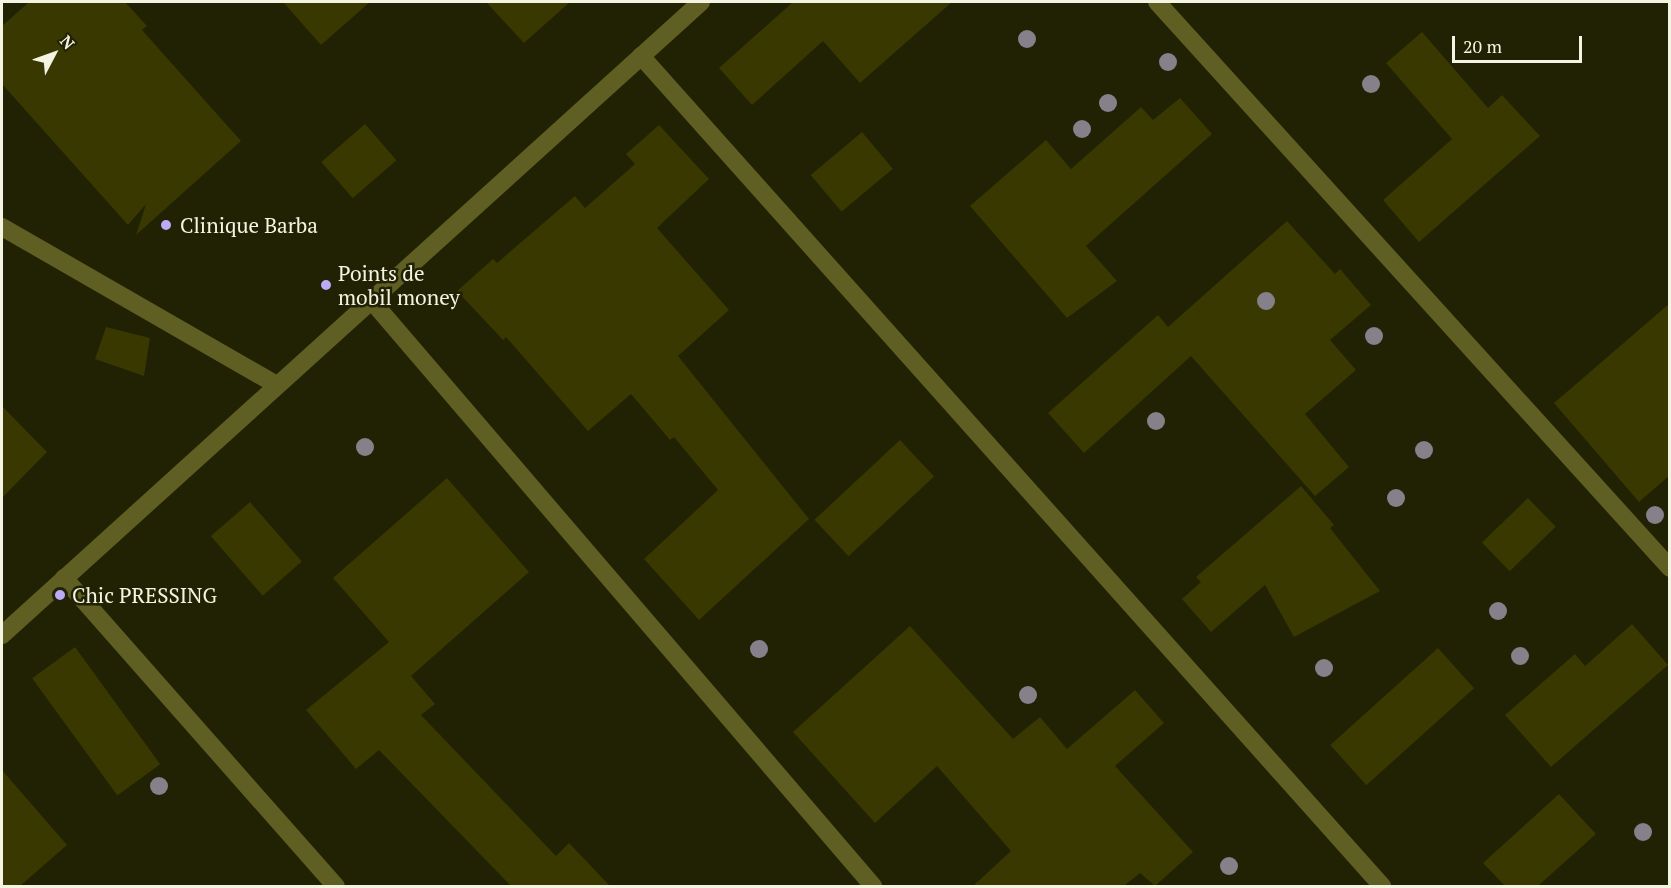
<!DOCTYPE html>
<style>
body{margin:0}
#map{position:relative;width:1671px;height:888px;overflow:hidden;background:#212103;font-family:"PT Serif",serif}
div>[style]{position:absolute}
.building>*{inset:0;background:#383800;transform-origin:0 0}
.minor>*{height:18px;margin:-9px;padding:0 9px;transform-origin:9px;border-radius:9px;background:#5f5f23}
.trees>*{width:18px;height:18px;margin:-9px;border-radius:50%;background:#85808a}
.dots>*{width:16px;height:16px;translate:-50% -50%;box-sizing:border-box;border:3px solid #212103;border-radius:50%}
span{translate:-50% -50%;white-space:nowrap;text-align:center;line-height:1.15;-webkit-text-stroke:5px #212103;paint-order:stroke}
.poi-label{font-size:21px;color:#f3f4e2}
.left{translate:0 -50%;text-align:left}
.frame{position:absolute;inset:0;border:3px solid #f3f4e2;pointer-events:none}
.north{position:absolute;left:24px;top:24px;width:60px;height:60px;-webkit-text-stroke:4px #212103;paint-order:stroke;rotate:49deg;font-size:16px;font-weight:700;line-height:24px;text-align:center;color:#f3f4e2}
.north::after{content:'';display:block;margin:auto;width:21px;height:27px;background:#f3f4e2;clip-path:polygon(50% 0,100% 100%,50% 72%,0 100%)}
.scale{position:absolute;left:1452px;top:36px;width:130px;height:27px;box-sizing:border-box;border:3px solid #f3f4e2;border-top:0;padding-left:8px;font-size:18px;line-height:21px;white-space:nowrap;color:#f3f4e2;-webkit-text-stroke:4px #212103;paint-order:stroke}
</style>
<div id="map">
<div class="building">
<div style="clip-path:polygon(29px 2px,125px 2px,147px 26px,142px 30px,241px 141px,136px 235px,146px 204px,128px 225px,2px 84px,2px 26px)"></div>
<div style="clip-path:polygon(283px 2px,370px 2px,321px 45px)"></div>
<div style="clip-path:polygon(486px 2px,570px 2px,524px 43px)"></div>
<div style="clip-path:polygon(793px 2px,952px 2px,860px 83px,823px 41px,752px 105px,719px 68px)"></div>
<div style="clip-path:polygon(1422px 32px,1488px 108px,1502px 95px,1540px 136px,1419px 242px,1383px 200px,1452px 139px,1386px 63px)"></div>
<div style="clip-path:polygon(1180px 98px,1212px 134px,1086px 246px,1117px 281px,1067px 318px,970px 206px,1046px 140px,1071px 169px,1141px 107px,1153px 120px)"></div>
<div style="left:365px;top:124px;width:48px;height:58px;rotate:49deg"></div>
<div style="clip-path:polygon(659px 125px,709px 179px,657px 228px,729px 310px,678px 356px,809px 519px,699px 620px,644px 559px,718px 490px,674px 437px,670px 440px,631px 394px,588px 431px,506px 337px,503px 340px,457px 291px,493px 259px,497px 263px,575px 196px,585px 208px,635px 164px,626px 154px)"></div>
<div style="left:862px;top:132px;width:48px;height:67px;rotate:50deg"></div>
<div style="clip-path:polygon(1287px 221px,1335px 274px,1340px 269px,1371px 305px,1330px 340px,1356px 370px,1305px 414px,1349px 467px,1315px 496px,1191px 356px,1084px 453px,1048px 413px,1158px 315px,1168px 327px)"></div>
<div style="clip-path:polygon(1670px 303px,1670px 475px,1639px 502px,1554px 403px)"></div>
<div style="clip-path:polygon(106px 327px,150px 338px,144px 376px,95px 359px)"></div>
<div style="clip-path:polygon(2px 406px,47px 452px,2px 498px)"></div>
<div style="left:900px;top:440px;width:50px;height:117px;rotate:47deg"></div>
<div style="clip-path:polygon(447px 478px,529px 572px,411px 676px,435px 704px,421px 715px,556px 856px,569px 843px,610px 886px,511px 886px,379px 750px,356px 769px,306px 710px,389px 642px,333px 578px)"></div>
<div style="clip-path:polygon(1301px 486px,1334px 525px,1330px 528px,1380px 591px,1294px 637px,1265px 585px,1211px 632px,1182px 599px,1201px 582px,1196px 577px)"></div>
<div style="left:1528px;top:498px;width:40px;height:64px;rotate:46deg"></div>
<div style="left:250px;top:502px;width:79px;height:52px;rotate:49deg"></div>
<div style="clip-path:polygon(1632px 624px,1668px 665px,1551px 767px,1505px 715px,1575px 654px,1585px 666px)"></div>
<div style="clip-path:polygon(910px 626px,1013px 739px,1040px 717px,1067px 749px,1135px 690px,1164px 723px,1115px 766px,1193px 852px,1155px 886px,1140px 873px,1124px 886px,973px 886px,1011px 851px,937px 766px,875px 823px,793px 732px)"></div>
<div style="left:75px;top:647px;width:145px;height:53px;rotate:54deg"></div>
<div style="left:1438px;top:648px;width:54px;height:145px;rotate:48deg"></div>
<div style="clip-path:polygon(2px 770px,67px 845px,20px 886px,2px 886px)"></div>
<div style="clip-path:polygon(1559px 794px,1596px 834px,1538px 886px,1505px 886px,1483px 863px)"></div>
</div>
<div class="minor">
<div style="left:1157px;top:2px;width:764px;rotate:47.81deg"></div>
<div style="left:641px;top:56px;width:1113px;rotate:48.24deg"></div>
<div style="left:2px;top:227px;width:317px;rotate:29.9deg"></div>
<div style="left:371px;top:300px;width:772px;rotate:49.41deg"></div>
<div style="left:64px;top:578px;width:411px;rotate:48.6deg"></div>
<div style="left:2px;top:635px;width:943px;rotate:-42.16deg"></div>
</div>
<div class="trees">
<div style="left:1027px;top:39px"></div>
<div style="left:1168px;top:62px"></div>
<div style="left:1371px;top:84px"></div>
<div style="left:1108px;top:103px"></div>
<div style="left:1082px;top:129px"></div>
<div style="left:1266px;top:301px"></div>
<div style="left:1374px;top:336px"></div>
<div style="left:1156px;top:421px"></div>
<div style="left:365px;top:447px"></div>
<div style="left:1424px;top:450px"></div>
<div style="left:1396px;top:498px"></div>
<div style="left:1655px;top:515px"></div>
<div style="left:1498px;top:611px"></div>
<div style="left:759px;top:649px"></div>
<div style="left:1520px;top:656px"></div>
<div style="left:1324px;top:668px"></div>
<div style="left:1028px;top:695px"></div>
<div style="left:159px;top:786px"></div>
<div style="left:1643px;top:832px"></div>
<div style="left:1229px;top:866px"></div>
</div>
<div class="dots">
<div style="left:166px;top:225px;background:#bbaaf6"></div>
<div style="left:326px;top:285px;background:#bbaaf6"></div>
<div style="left:60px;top:595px;background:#bbaaf6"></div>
</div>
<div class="poi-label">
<span class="left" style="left:180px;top:225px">Clinique Barba</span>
<span class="left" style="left:338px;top:285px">Points de<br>mobil money</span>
<span class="left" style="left:72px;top:595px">Chic PRESSING</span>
</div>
<div class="frame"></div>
<div class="north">N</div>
<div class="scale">20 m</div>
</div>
